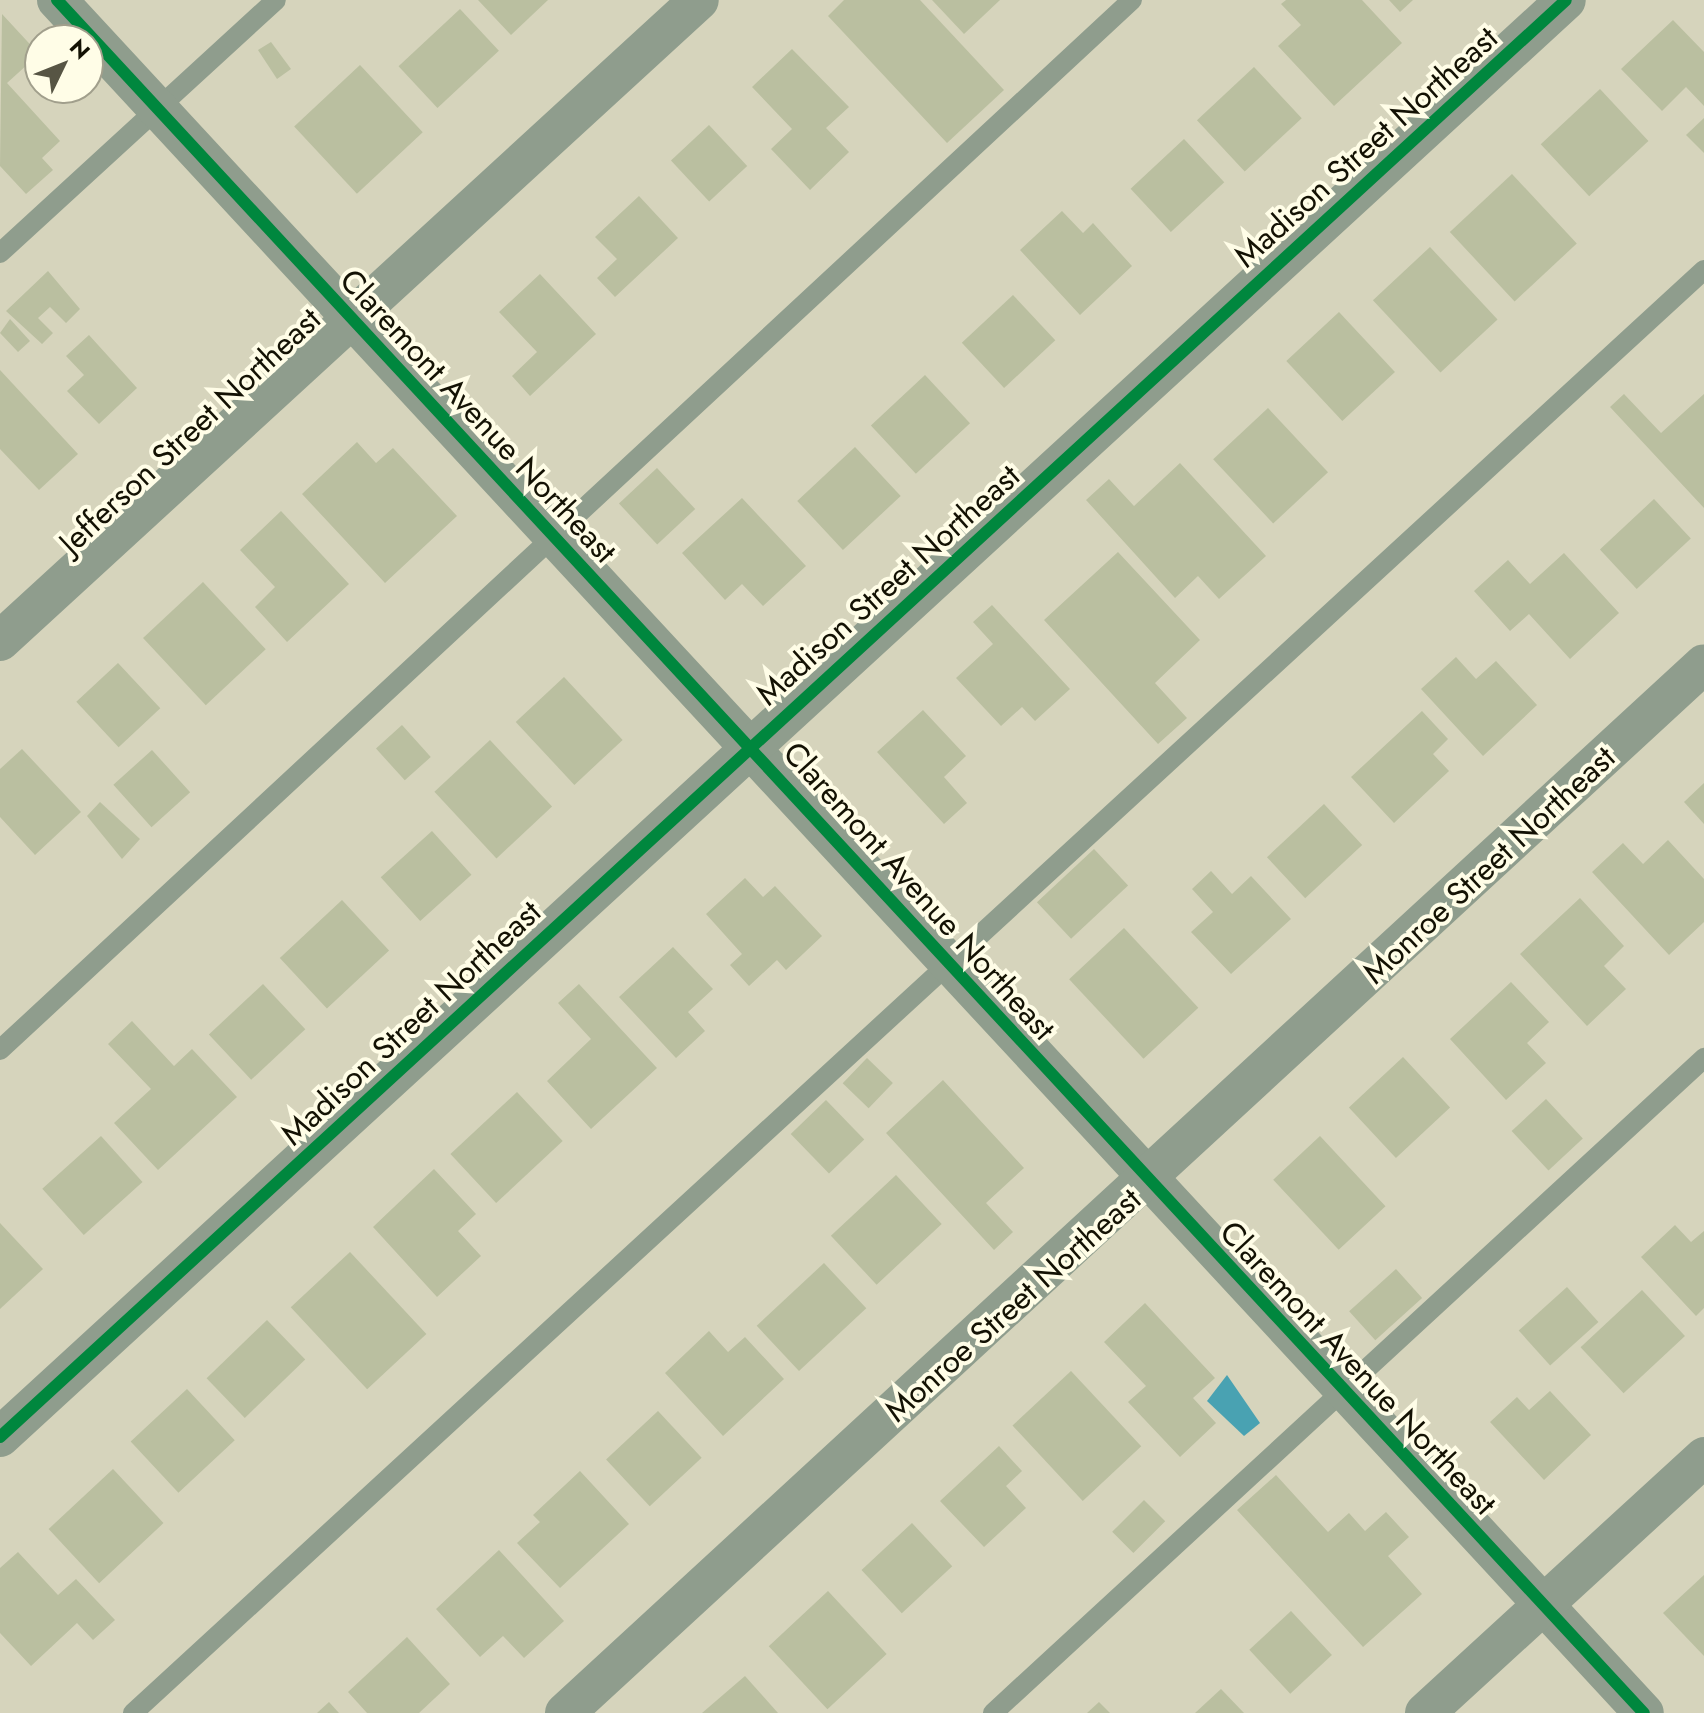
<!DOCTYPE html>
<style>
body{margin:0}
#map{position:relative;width:1704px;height:1713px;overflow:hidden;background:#d6d4bc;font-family:Jost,sans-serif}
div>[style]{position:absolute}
.water>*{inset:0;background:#49a2b2}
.building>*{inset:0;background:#babfa0;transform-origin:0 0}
.lane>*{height:20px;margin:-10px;padding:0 10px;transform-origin:10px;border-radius:10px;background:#8f9d8d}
.street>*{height:40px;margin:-20px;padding:0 20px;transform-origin:20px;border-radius:20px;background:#8f9d8d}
.cycleway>*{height:12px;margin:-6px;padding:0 6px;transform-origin:6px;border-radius:6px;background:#00873e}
span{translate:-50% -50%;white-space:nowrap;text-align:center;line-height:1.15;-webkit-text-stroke:8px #fffde7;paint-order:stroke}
.street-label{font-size:32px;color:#131103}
.north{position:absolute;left:24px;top:24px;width:80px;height:80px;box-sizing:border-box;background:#fffde7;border:2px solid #a19f8c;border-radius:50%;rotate:47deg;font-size:22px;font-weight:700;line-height:32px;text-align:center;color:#131103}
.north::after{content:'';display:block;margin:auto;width:28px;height:36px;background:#575544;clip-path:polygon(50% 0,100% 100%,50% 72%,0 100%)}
</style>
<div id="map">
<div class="water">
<div style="clip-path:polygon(1227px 1375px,1260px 1423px,1244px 1436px,1207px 1401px)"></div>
</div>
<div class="building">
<div style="clip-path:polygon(478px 0,548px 0,511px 35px)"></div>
<div style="clip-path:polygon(844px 0,920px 0,1004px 90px,947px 143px,828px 16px)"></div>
<div style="clip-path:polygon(932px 0,1000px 0,964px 34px)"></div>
<div style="clip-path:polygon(1286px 0,1362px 0,1402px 43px,1334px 106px,1278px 46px,1301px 25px,1281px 4px)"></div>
<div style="clip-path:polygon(1389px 0,1413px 0,1400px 12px)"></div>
<div style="left:460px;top:9px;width:57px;height:84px;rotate:47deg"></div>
<div style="clip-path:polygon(2px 14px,39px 54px,7px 83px,60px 141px,42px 158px,53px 170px,26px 194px,0 166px)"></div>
<div style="clip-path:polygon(1673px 20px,1704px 52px,1704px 106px,1686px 87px,1662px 111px,1621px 69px)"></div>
<div style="clip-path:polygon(271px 42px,291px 69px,277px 79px,258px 50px)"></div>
<div style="clip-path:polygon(792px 49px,849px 107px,826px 128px,849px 152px,810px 190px,771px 149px,792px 129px,752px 87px)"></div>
<div style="left:360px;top:65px;width:92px;height:90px;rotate:47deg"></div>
<div style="left:1254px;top:67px;width:70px;height:78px;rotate:47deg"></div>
<div style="left:1600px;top:89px;width:71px;height:81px;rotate:47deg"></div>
<div style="clip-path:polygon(1704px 118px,1704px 153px,1686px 135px)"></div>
<div style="left:709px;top:125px;width:56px;height:52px;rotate:47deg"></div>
<div style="left:1184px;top:139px;width:59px;height:73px;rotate:47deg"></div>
<div style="left:1512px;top:174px;width:95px;height:85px;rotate:47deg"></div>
<div style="clip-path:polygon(639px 196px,678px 238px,615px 297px,597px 278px,617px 259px,595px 237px)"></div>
<div style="clip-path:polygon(1062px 211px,1083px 233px,1093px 223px,1132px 266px,1080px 315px,1020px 250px)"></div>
<div style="left:1430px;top:247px;width:99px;height:78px;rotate:47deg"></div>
<div style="clip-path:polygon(48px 271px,80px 309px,66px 323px,50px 307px,38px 318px,53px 333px,42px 344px,6px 311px)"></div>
<div style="clip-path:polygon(540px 274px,596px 334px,530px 396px,512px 376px,537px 352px,499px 312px)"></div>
<div style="left:1013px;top:295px;width:62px;height:70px;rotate:47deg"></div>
<div style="left:1339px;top:312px;width:82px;height:72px;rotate:47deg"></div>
<div style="clip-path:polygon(10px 319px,30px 341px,18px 352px,0 333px)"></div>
<div style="clip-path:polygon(89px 335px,137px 388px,99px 424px,67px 391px,84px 375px,66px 356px)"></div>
<div style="clip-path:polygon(0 370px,78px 454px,39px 490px,0 449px)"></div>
<div style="left:925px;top:375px;width:66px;height:74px;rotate:47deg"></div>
<div style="clip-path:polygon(1624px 394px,1661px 433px,1704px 394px,1704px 508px,1610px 407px)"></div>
<div style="left:1268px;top:408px;width:88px;height:75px;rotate:47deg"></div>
<div style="clip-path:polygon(357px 442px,376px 463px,393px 448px,457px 516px,385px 583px,302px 494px)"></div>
<div style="left:855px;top:447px;width:67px;height:79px;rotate:47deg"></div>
<div style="clip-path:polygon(1180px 463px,1266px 556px,1219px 599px,1198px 576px,1175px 598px,1086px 500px,1109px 479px,1134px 506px)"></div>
<div style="left:657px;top:468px;width:56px;height:52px;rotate:47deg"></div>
<div style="clip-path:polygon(742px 498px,806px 566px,763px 606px,742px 584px,725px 600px,682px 553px)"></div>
<div style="left:1654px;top:499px;width:54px;height:74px;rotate:47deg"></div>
<div style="clip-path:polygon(281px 511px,349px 584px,287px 642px,255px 607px,275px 587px,240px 550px)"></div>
<div style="clip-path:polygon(1118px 552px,1200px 640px,1155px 683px,1187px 718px,1158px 744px,1044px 620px)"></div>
<div style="clip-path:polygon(1564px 553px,1619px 613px,1570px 659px,1529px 614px,1510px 631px,1474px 591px,1508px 560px,1530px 584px)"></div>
<div style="left:203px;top:582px;width:92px;height:82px;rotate:47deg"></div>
<div style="clip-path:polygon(992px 605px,1070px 689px,1035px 721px,1022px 707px,1001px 726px,956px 678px,993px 644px,973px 622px)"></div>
<div style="clip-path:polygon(1456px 657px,1476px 679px,1496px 661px,1537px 705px,1483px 756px,1421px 689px)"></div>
<div style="left:118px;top:663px;width:62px;height:57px;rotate:47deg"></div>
<div style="left:564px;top:677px;width:86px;height:66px;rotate:47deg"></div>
<div style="clip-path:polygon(923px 710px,966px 756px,944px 777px,967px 803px,944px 824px,877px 752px)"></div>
<div style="clip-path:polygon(1422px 711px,1448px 739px,1433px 754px,1449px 771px,1394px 823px,1351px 777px)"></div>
<div style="left:402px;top:725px;width:43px;height:35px;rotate:48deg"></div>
<div style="left:490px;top:740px;width:91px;height:76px;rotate:47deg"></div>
<div style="clip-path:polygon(22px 749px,81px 812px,35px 855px,0 817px,0 769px)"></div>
<div style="left:152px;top:750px;width:57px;height:52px;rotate:48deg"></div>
<div style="clip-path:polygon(1704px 783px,1704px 824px,1684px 802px)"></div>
<div style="clip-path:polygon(100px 802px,140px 839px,122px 859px,87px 816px)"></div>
<div style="left:1324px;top:804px;width:56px;height:78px;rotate:47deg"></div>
<div style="left:432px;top:831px;width:59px;height:69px;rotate:48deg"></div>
<div style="clip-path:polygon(1668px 840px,1704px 879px,1704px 922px,1669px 955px,1592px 872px,1623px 843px,1643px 864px)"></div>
<div style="left:1094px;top:849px;width:50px;height:78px;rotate:47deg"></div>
<div style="clip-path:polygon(1211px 871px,1232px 894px,1251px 876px,1291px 919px,1231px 974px,1191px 932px,1213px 912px,1192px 889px)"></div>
<div style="clip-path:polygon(745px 878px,763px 897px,775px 886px,822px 936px,786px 970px,777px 960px,749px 986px,730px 965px,742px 954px,706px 914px)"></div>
<div style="clip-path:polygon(1580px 898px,1624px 946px,1604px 966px,1626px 989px,1587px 1026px,1520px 954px)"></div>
<div style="left:342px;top:900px;width:69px;height:85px;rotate:47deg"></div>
<div style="left:1124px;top:928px;width:109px;height:75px;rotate:47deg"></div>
<div style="clip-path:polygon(673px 947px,713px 989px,688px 1012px,705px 1031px,676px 1058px,619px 997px)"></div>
<div style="clip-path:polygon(1511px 982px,1549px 1022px,1527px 1043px,1546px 1063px,1506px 1100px,1450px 1039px)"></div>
<div style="left:263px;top:984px;width:62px;height:74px;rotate:47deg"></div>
<div style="clip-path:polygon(579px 984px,657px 1068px,591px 1129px,547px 1081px,591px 1039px,558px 1003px)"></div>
<div style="clip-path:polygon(132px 1021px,174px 1066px,192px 1049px,237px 1097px,158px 1170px,114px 1123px,151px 1089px,108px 1044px)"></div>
<div style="left:1403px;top:1057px;width:69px;height:74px;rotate:47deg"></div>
<div style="left:867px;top:1058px;width:36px;height:35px;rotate:44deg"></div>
<div style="clip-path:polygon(943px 1080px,1024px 1168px,986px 1203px,1013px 1232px,994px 1250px,886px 1133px)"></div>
<div style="left:517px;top:1092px;width:67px;height:91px;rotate:47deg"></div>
<div style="left:1546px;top:1099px;width:54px;height:47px;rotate:47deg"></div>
<div style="left:826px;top:1100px;width:55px;height:49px;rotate:46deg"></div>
<div style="left:101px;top:1136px;width:62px;height:79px;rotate:48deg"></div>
<div style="left:1320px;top:1136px;width:96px;height:64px;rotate:47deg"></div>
<div style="clip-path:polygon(434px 1169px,476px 1214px,458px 1231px,481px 1256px,437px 1297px,373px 1227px)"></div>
<div style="left:896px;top:1175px;width:67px;height:89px;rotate:47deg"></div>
<div style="clip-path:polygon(0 1223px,43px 1269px,0 1309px)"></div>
<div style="clip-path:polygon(1675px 1225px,1691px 1242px,1704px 1231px,1704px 1308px,1696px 1316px,1641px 1257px)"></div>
<div style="left:350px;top:1252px;width:112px;height:81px;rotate:47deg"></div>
<div style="left:824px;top:1263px;width:62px;height:92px;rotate:47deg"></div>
<div style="left:1396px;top:1269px;width:39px;height:63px;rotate:48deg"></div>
<div style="left:1567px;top:1287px;width:47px;height:65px;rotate:48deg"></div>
<div style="left:1642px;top:1290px;width:63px;height:84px;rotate:47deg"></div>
<div style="clip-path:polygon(1145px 1303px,1215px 1378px,1193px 1398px,1216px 1423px,1180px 1457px,1128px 1402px,1146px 1386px,1104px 1342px)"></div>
<div style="left:267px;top:1320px;width:55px;height:84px;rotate:46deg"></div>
<div style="clip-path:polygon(709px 1331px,728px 1352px,745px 1337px,784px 1379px,723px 1436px,665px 1373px)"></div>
<div style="left:1071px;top:1371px;width:103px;height:80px;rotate:47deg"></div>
<div style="left:187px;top:1389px;width:70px;height:77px;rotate:47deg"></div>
<div style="clip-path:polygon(1550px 1391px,1591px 1435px,1544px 1480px,1490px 1422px,1517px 1397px,1529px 1410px)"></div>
<div style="left:658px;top:1411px;width:64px;height:71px;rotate:47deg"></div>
<div style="clip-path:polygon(999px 1446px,1022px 1471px,1006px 1486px,1026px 1508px,984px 1547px,940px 1501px)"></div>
<div style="left:113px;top:1469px;width:74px;height:88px;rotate:47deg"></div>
<div style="clip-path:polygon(580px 1471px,629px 1524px,560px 1588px,517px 1543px,540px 1522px,533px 1515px)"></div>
<div style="clip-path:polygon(1276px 1475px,1328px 1532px,1349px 1513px,1365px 1531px,1386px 1512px,1409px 1537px,1388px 1556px,1422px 1594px,1363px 1647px,1237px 1510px)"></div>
<div style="left:1144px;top:1500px;width:30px;height:45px;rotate:45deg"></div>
<div style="left:912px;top:1523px;width:59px;height:69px;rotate:47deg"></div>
<div style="clip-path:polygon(499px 1550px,564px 1621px,524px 1658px,503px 1636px,480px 1657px,436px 1609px)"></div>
<div style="clip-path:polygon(18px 1552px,58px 1595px,76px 1579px,115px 1620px,93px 1640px,77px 1623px,31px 1666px,0 1633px,0 1568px)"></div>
<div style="clip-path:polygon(1704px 1575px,1704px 1656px,1663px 1613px)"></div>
<div style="left:828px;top:1591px;width:86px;height:81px;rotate:47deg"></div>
<div style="left:1291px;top:1611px;width:60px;height:57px;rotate:47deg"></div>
<div style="clip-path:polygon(407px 1637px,450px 1684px,419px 1713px,367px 1713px,348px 1692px)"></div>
<div style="clip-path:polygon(745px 1676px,778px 1713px,702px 1713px)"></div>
<div style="clip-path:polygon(1221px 1689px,1244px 1713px,1195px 1713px)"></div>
<div style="clip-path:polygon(329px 1702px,339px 1713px,317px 1713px)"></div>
<div style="clip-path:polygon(1099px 1702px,1110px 1713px,1087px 1713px)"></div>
</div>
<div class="lane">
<div style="left:0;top:253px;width:374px;rotate:-42.5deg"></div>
<div style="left:0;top:1050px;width:1544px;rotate:-42.85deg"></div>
<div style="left:133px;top:1713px;width:2133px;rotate:-42.57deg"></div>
<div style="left:993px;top:1713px;width:967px;rotate:-42.65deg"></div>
</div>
<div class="street">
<div style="left:57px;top:0;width:2335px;rotate:47.19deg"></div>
<div style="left:0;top:641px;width:948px;rotate:-42.52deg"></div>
<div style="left:0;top:1437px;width:2125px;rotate:-42.54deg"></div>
<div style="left:565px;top:1713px;width:1548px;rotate:-42.64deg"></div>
<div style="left:1425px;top:1713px;width:379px;rotate:-42.5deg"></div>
</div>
<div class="cycleway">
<div style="left:57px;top:0;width:2335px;rotate:47.19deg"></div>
<div style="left:0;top:1437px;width:2125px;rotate:-42.54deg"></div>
</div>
<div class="street-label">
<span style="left:1366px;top:147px;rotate:-42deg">Madison Street Northeast</span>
<span style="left:478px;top:416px;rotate:47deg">Claremont Avenue Northeast</span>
<span style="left:190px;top:431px;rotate:-43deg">Jefferson Street Northeast</span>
<span style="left:888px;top:585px;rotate:-42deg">Madison Street Northeast</span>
<span style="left:1489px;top:865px;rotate:-43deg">Monroe Street Northeast</span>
<span style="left:919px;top:891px;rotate:48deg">Claremont Avenue Northeast</span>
<span style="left:411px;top:1023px;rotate:-43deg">Madison Street Northeast</span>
<span style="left:1013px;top:1305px;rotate:-42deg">Monroe Street Northeast</span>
<span style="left:1358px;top:1368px;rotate:47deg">Claremont Avenue Northeast</span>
</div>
<div class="north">N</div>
</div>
